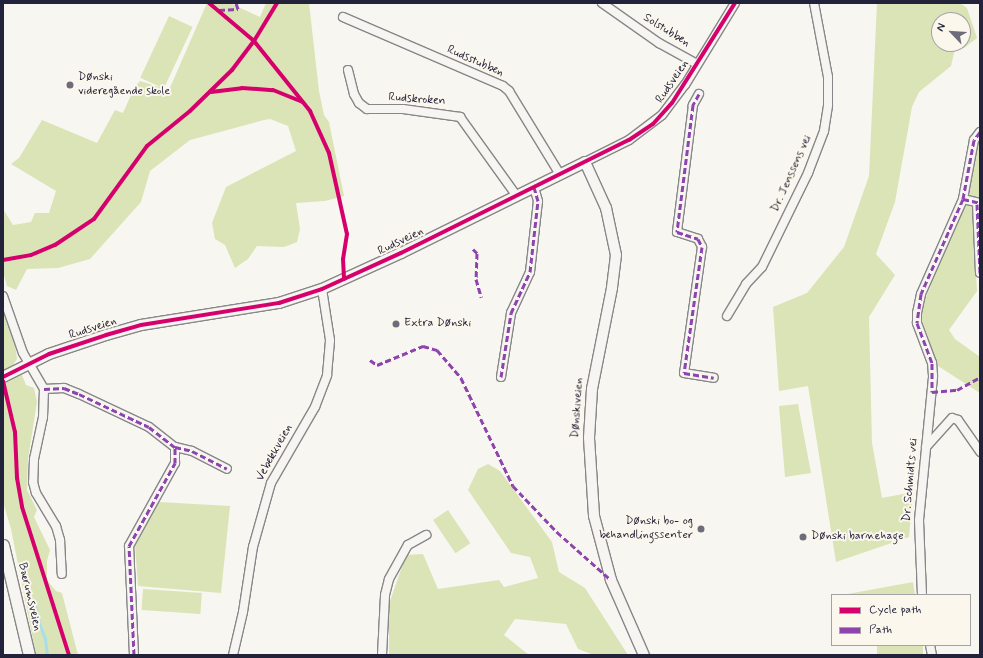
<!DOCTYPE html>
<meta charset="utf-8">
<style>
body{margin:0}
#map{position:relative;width:983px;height:658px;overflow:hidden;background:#f8f6f0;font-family:Mynerve,sans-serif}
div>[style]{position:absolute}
.green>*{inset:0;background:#dbe4b7;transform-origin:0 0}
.stream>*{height:3px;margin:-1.5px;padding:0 1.5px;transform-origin:1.5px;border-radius:1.5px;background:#a8dde9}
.roads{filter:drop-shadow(1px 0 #878688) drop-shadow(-1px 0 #878688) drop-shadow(0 1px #878688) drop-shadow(0 -1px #878688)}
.minor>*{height:8px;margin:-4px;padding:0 4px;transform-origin:4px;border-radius:4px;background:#f6f5f1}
.tertiary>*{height:10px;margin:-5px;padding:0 5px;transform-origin:5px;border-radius:5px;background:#f6f5f1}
.secondary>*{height:11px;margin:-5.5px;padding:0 5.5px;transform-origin:5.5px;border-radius:5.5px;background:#f6f5f1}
.quiet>*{height:3px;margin-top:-1.5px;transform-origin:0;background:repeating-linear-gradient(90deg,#8e44ad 0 6px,transparent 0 9px)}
.cycleway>*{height:4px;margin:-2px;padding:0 2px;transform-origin:2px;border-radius:2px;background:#d6006c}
.dots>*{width:11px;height:11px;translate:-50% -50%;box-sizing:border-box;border:2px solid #fbf7ec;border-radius:50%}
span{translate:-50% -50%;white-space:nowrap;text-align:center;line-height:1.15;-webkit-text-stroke:4px #fbf7ec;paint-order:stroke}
.street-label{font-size:12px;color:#22223b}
.poi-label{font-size:12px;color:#22223b}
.left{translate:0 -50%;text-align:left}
.right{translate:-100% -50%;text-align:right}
.frame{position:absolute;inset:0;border:4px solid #22223b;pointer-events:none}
.legend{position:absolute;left:831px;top:594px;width:140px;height:52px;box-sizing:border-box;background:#fbf7ec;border:1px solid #a4a2a5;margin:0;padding:5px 7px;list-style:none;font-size:12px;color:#22223b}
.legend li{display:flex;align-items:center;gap:8px;height:20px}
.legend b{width:20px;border:1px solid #a4a2a5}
.north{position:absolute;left:931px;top:12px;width:40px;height:40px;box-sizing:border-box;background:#fbf7ec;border:1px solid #a4a2a5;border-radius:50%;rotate:295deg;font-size:11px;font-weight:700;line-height:16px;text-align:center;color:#22223b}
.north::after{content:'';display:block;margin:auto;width:14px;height:18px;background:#6d6c7a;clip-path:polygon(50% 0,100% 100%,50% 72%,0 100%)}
</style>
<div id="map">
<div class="green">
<div style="clip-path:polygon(207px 3px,230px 3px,260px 17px,266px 3px,309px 3px,319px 91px,324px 115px,329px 122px,344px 196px,325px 201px,296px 203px,300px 229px,297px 242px,284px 247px,257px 246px,248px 259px,235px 268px,225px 245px,215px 239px,212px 223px,226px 187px,296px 151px,288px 126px,270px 119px,264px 120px,190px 140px,150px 171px,141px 202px,90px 259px,58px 268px,27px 269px,16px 290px,7px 286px,3px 272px,3px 209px,13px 225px,31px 222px,35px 213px,49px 213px,56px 191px,11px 164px,19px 158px,42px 120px,97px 143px,115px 110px,123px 113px,134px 88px,140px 81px,169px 90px)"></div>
<div style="clip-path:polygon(evenodd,877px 3px,960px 3px,967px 8px,977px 38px,964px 48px,955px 49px,951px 66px,919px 92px,912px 107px,895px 202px,876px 254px,895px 275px,869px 317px,872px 443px,882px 498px,913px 492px,909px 537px,836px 562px,808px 386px,779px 391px,773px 307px,807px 293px,844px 247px,869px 176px,877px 3px,939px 20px,963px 20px,963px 44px,939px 44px,939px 20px)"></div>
<div style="left:169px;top:16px;width:26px;height:68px;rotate:25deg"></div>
<div style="clip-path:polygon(980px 136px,980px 197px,975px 199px,974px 239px,977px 291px,949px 330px,955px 339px,980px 357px,980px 393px,938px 366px,922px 320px,922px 307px,965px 202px)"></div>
<div style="clip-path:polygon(3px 310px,15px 344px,17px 359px,13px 365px,3px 371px)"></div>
<div style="clip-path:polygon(22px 375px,26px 385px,34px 388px,37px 402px,28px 459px,27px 490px,37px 510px,34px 517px,50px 550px,47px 561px,47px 580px,56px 591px,62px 593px,78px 655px,36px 655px,11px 529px,3px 502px,3px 384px)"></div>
<div style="clip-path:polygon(798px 404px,811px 473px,785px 477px,779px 406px)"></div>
<div style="clip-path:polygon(488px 464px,500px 471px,552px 542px,559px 572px,585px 588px,628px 655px,594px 655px,578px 649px,566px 624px,515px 619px,504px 635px,529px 655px,389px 655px,389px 604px,406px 555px,423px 554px,438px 589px,499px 580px,504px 587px,538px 578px,530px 557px,511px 553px,468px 490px,478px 469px)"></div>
<div style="clip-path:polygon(159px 502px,230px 506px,221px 593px,138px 586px,135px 545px)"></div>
<div style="left:448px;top:510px;width:40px;height:18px;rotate:56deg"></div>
<div style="clip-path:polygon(913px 582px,915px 595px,842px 595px)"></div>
<div style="left:143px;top:589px;width:59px;height:21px;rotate:4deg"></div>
<div style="left:877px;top:645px;width:46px;height:10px"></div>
</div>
<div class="stream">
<div style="left:27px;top:595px;width:9px;rotate:41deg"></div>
<div style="left:34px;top:601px;width:23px;rotate:77deg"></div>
<div style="left:39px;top:623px;width:17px;rotate:69deg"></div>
<div style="left:45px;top:639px;width:16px;rotate:83deg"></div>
</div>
<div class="roads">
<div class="minor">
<div style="left:602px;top:3px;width:70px;rotate:35.1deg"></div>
<div style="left:659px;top:43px;width:43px;rotate:28.9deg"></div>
<div style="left:343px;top:17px;width:174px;rotate:23.3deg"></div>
<div style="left:503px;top:86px;width:8px;rotate:40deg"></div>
<div style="left:509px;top:91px;width:96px;rotate:58.6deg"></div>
<div style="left:348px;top:70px;width:25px;rotate:76deg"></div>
<div style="left:354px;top:94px;width:10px;rotate:61deg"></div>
<div style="left:359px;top:103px;width:10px;rotate:37deg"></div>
<div style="left:367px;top:109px;width:36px"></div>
<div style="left:403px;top:109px;width:58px;rotate:8deg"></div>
<div style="left:460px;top:117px;width:96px;rotate:54.3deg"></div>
<div style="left:699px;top:94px;width:13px;rotate:119deg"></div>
<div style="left:693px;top:105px;width:128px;rotate:97.2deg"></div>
<div style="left:677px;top:232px;width:22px;rotate:18deg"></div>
<div style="left:698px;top:239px;width:9px;rotate:63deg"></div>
<div style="left:702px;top:247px;width:127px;rotate:98.1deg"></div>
<div style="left:684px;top:373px;width:30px;rotate:9deg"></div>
<div style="left:980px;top:132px;width:10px;rotate:127deg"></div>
<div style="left:974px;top:140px;width:60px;rotate:100.6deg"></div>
<div style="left:963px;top:199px;width:17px;rotate:13deg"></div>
<div style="left:585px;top:162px;width:49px;rotate:-26.6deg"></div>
<div style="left:629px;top:140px;width:41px;rotate:-37.1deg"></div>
<div style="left:662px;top:115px;width:38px;rotate:-53deg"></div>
<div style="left:685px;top:85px;width:96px;rotate:-58.6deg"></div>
<div style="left:977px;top:204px;width:69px;rotate:87.5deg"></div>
<div style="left:3px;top:296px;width:60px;rotate:70.7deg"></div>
<div style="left:23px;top:353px;width:42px;rotate:59.7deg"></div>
<div style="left:44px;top:389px;width:28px;rotate:92deg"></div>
<div style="left:43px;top:417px;width:43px;rotate:102.1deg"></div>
<div style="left:34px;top:459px;width:23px;rotate:92deg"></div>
<div style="left:33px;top:482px;width:11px;rotate:75deg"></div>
<div style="left:36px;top:493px;width:39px;rotate:59deg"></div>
<div style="left:56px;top:526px;width:15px;rotate:74deg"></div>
<div style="left:60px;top:540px;width:34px;rotate:87deg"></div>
<div style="left:727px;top:316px;width:37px;rotate:-59deg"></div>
<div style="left:746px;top:284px;width:23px;rotate:-47deg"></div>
<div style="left:762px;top:267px;width:105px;rotate:-63.9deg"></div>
<div style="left:808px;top:173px;width:45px;rotate:-69.1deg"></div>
<div style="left:824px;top:131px;width:26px;rotate:-81deg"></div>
<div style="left:828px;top:105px;width:28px;rotate:-90deg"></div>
<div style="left:828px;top:77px;width:75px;rotate:-100.7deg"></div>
<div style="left:501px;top:377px;width:65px;rotate:-81.1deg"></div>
<div style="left:511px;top:313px;width:45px;rotate:-65.1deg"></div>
<div style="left:530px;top:272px;width:71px;rotate:-83.6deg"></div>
<div style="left:538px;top:201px;width:15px;rotate:-106deg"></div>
<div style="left:44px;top:389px;width:20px;rotate:-3deg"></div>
<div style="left:64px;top:388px;width:16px;rotate:22deg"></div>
<div style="left:79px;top:394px;width:77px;rotate:25.2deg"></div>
<div style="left:149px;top:427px;width:33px;rotate:38deg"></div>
<div style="left:175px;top:447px;width:17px;rotate:13deg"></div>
<div style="left:192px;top:451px;width:39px;rotate:27deg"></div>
<div style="left:926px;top:447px;width:39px;rotate:-48deg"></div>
<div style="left:952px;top:418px;width:6px;rotate:18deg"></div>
<div style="left:958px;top:420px;width:39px;rotate:55deg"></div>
<div style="left:922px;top:595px;width:75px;rotate:-92.3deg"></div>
<div style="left:919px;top:520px;width:145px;rotate:-84.4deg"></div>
<div style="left:933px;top:376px;width:13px;rotate:-94deg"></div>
<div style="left:932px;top:363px;width:43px;rotate:-110.6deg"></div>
<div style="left:917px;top:323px;width:10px;rotate:-90deg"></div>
<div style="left:917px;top:313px;width:19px;rotate:-78deg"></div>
<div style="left:921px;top:294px;width:104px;rotate:-66.1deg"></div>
<div style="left:930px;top:645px;width:10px;rotate:79deg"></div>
<div style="left:134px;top:655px;width:109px;rotate:-92.6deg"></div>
<div style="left:129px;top:546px;width:95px;rotate:-61deg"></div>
<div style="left:175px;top:463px;width:16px;rotate:-90deg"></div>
<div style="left:233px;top:655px;width:44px;rotate:-76.9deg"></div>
<div style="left:243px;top:612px;width:66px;rotate:-81.3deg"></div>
<div style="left:253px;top:547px;width:66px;rotate:-74.3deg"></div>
<div style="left:271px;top:483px;width:88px;rotate:-59.9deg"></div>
<div style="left:315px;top:407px;width:34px;rotate:-69deg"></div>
<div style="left:327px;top:375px;width:35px;rotate:-85deg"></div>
<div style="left:330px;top:340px;width:52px;rotate:-98.9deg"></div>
<div style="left:382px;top:655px;width:60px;rotate:-87.1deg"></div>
<div style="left:385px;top:595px;width:16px;rotate:-76deg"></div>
<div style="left:389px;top:579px;width:39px;rotate:-61deg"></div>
<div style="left:408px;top:545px;width:21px;rotate:-29deg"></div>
</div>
<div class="tertiary">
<div style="left:3px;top:377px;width:51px;rotate:-26.6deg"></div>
<div style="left:49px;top:354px;width:60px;rotate:-18.4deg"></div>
<div style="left:106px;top:335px;width:36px;rotate:-16deg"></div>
<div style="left:141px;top:325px;width:140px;rotate:-9.1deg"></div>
<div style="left:279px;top:303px;width:45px;rotate:-18deg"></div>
<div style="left:322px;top:289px;width:87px;rotate:-24.5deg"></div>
<div style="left:401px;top:253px;width:205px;rotate:-26.3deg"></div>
<div style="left:585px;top:162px;width:51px;rotate:65.5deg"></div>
<div style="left:606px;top:208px;width:48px;rotate:78deg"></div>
<div style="left:616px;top:255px;width:33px;rotate:97deg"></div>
<div style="left:612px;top:288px;width:103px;rotate:101.2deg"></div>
<div style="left:592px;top:389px;width:49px;rotate:93.5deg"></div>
<div style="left:589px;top:438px;width:78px;rotate:86.3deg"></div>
<div style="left:594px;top:516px;width:66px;rotate:75.1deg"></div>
<div style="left:611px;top:580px;width:82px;rotate:66.3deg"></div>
</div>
<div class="secondary">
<div style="left:3px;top:545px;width:113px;rotate:76.7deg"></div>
</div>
</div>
<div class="quiet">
<div style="left:219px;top:10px;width:19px;rotate:-3deg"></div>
<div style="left:238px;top:9px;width:6px;rotate:-108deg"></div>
<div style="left:699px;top:94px;width:13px;rotate:119deg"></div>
<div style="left:693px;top:105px;width:128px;rotate:97.2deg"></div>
<div style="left:677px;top:232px;width:22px;rotate:18deg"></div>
<div style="left:698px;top:239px;width:9px;rotate:63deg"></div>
<div style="left:702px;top:247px;width:127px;rotate:98.1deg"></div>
<div style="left:684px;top:373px;width:30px;rotate:9deg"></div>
<div style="left:980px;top:132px;width:10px;rotate:127deg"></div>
<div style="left:974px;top:140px;width:60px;rotate:100.6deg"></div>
<div style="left:963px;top:199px;width:17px;rotate:13deg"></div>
<div style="left:963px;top:199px;width:104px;rotate:113.9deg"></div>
<div style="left:921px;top:294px;width:29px;rotate:98deg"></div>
<div style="left:917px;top:323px;width:43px;rotate:69.4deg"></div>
<div style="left:932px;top:363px;width:29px;rotate:90deg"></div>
<div style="left:932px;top:392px;width:25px;rotate:-5deg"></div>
<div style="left:957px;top:390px;width:26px;rotate:-29deg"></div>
<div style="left:977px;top:204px;width:69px;rotate:87.5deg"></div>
<div style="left:473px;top:249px;width:6px;rotate:45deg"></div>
<div style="left:477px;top:253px;width:26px;rotate:92deg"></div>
<div style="left:476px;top:279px;width:19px;rotate:74deg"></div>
<div style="left:370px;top:360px;width:9px;rotate:36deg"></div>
<div style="left:377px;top:365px;width:50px;rotate:-22.4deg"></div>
<div style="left:423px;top:346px;width:15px;rotate:16deg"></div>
<div style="left:437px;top:350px;width:37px;rotate:49deg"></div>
<div style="left:461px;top:378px;width:120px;rotate:64.3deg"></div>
<div style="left:513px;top:486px;width:64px;rotate:46.3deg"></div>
<div style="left:557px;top:532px;width:72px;rotate:41.6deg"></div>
<div style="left:501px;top:377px;width:65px;rotate:-81.1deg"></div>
<div style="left:511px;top:313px;width:45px;rotate:-65.1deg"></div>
<div style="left:530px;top:272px;width:71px;rotate:-83.6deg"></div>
<div style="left:538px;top:201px;width:15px;rotate:-106deg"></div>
<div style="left:44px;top:389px;width:20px;rotate:-3deg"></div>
<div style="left:64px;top:388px;width:16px;rotate:22deg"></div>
<div style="left:79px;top:394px;width:77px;rotate:25.2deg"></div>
<div style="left:149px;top:427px;width:33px;rotate:38deg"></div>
<div style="left:175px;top:447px;width:17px;rotate:13deg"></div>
<div style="left:192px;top:451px;width:39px;rotate:27deg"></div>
<div style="left:134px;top:655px;width:109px;rotate:-92.6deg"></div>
<div style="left:129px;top:546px;width:95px;rotate:-61deg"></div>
<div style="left:175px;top:463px;width:16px;rotate:-90deg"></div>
</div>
<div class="cycleway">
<div style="left:209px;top:3px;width:59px;rotate:40.2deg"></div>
<div style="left:254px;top:41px;width:90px;rotate:51.3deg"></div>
<div style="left:310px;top:111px;width:46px;rotate:65.7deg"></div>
<div style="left:329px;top:153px;width:83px;rotate:77.5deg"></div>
<div style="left:347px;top:234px;width:25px;rotate:99deg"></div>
<div style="left:343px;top:259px;width:20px;rotate:87deg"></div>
<div style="left:211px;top:92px;width:31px;rotate:-7deg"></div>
<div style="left:242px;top:88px;width:31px;rotate:4deg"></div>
<div style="left:273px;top:90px;width:32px;rotate:22deg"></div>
<div style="left:3px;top:260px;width:28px;rotate:-10deg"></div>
<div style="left:31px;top:255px;width:26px;rotate:-23deg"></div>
<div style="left:55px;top:245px;width:47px;rotate:-33.7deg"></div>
<div style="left:94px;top:219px;width:90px;rotate:-54deg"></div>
<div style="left:147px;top:146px;width:55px;rotate:-39.1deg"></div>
<div style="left:190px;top:111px;width:59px;rotate:-44.3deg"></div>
<div style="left:232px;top:70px;width:36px;rotate:-53deg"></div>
<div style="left:254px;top:41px;width:44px;rotate:-58.8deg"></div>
<div style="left:3px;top:377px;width:51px;rotate:-26.6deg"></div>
<div style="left:49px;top:354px;width:60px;rotate:-18.4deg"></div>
<div style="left:106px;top:335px;width:36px;rotate:-16deg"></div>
<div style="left:141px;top:325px;width:140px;rotate:-9.1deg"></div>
<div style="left:279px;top:303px;width:45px;rotate:-18deg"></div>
<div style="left:322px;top:289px;width:87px;rotate:-24.5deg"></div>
<div style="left:401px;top:253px;width:254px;rotate:-26.4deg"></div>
<div style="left:629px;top:140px;width:29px;rotate:-34deg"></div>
<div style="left:653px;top:124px;width:28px;rotate:-48deg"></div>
<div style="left:672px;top:103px;width:118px;rotate:-57.8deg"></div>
<div style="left:3px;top:381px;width:52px;rotate:76.8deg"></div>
<div style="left:15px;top:432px;width:46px;rotate:87.5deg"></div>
<div style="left:17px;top:478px;width:29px;rotate:80deg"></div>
<div style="left:22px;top:507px;width:155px;rotate:72.4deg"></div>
</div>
<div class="dots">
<div style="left:70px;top:85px;background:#6d6c7a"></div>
<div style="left:396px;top:324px;background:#6d6c7a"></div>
<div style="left:701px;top:529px;background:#6d6c7a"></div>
<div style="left:803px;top:537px;background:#6d6c7a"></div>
</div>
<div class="street-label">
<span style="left:666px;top:31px;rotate:32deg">Solstubben</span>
<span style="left:475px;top:62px;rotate:24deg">Rudsstubben</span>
<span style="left:673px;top:82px;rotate:-56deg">Rudsveien</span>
<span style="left:417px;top:100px;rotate:4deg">Rudskroken</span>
<span style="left:792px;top:174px;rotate:-66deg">Dr. Jenssens vei</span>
<span style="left:401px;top:242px;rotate:-26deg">Rudsveien</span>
<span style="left:93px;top:329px;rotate:-18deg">Rudsveien</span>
<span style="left:578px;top:408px;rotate:-86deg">Dønskiveien</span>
<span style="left:275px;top:453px;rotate:-61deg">Vebekkveien</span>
<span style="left:911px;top:480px;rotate:-85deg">Dr. Schmidts vei</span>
<span style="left:29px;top:597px;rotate:77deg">Bærumsveien</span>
</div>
<div class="poi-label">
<span class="left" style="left:78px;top:85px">Dønski<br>videregående skole</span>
<span class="left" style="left:404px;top:324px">Extra Dønski</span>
<span class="right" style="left:693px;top:529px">Dønski bo- og<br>behandlingssenter</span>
<span class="left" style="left:811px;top:537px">Dønski barnehage</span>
</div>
<div class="frame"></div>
<ul class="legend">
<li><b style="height:5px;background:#d6006c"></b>Cycle path</li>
<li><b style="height:5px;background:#8e44ad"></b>Path</li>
</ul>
<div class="north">N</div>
</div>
